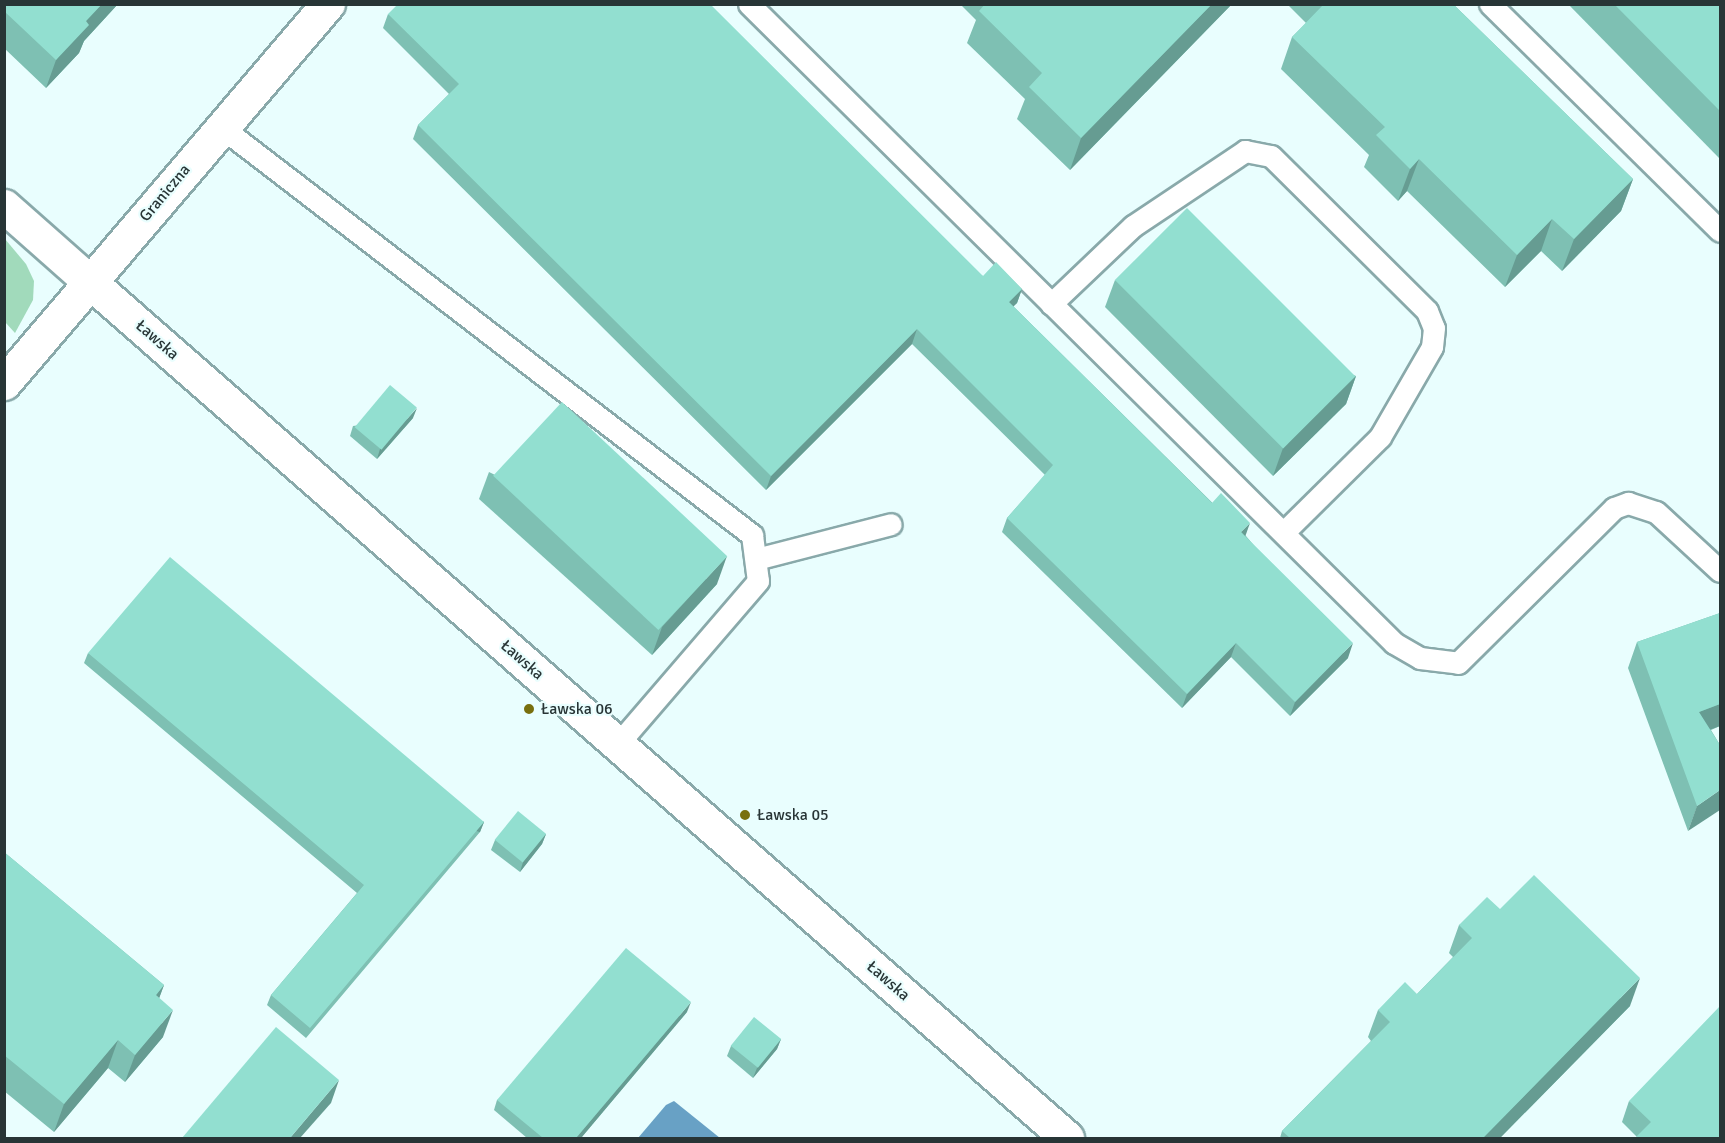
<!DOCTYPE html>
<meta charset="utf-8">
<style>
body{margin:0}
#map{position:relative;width:1725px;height:1143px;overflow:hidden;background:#e9fefe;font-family:Signika,sans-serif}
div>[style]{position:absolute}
.green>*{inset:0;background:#a1dabb}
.water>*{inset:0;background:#68a1c5}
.roads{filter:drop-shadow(2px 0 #89a9aa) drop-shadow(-2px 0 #89a9aa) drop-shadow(0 2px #89a9aa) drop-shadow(0 -2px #89a9aa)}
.lane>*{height:21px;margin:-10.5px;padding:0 10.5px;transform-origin:10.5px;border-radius:10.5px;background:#fff}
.street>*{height:33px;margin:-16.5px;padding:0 16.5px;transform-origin:16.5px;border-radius:16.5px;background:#fff}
.secondary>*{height:33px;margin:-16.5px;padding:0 16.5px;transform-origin:16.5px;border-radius:16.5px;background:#fff}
.wall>*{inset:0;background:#7ec0b3}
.shaded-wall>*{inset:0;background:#669c92;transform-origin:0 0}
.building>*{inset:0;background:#92dfd0;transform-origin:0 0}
.dots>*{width:16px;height:16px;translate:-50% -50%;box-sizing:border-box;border:3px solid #e9fefe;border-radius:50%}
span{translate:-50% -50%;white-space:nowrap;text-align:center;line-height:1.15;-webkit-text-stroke:4.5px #e9fefe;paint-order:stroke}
.street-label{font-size:16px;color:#283536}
.poi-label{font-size:16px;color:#283536}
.left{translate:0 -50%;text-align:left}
.frame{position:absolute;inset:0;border:6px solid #283536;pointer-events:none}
</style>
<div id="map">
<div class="green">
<div style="clip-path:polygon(5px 239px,26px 264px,34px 281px,33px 300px,15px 333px,5px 322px)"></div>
</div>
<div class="water">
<div style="clip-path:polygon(674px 1101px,720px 1138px,638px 1138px,666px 1105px)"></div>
</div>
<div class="roads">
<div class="lane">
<div style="left:749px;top:4px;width:908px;rotate:44.73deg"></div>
<div style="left:1394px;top:643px;width:30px;rotate:30deg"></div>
<div style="left:1420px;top:658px;width:38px;rotate:7deg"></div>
<div style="left:1458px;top:663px;width:220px;rotate:-44.8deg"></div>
<div style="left:1614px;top:508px;width:15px;rotate:-20deg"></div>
<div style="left:1628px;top:503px;width:29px;rotate:18deg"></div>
<div style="left:1656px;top:512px;width:87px;rotate:42.7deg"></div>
<div style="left:1490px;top:4px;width:323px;rotate:44.6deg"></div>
<div style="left:221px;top:127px;width:670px;rotate:37.54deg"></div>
<div style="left:752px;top:535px;width:46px;rotate:82.6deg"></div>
<div style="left:758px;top:581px;width:215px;rotate:130.7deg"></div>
<div style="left:1051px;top:304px;width:113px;rotate:-43.6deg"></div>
<div style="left:1133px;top:226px;width:135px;rotate:-33.8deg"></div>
<div style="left:1245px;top:151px;width:26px;rotate:11deg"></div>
<div style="left:1271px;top:156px;width:220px;rotate:44.8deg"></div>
<div style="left:1427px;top:311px;width:18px;rotate:68deg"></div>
<div style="left:1434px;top:328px;width:19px;rotate:96deg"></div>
<div style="left:1432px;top:347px;width:104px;rotate:120deg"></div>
<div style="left:1380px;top:437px;width:136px;rotate:135.3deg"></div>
<div style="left:756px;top:559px;width:139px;rotate:-14.5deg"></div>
</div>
<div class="street">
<div style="left:4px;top:206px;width:115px;rotate:41.5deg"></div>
</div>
<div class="secondary">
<div style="left:90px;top:282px;width:1299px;rotate:41.22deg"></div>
<div style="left:4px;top:383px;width:499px;rotate:-49.5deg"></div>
</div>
</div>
<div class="wall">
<div style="clip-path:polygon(4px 4px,118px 4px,84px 41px,79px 53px,46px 88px,4px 48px)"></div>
<div style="clip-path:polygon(960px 4px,1232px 4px,1070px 170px,1017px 119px,1025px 99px,967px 43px,976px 20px)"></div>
<div style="clip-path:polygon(1287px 4px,1453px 4px,1633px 179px,1621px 211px,1562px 271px,1541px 251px,1505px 287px,1407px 191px,1398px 201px,1364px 167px,1369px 155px,1281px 69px,1292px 37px,1306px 23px)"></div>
<div style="clip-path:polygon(1568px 4px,1720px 4px,1720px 159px)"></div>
<div style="clip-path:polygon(388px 14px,983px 276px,1022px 289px,1017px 303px,1013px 306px,1246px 536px,1348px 658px,1290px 716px,1231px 657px,1182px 708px,1002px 532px,1007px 518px,1045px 475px,912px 344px,766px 490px,413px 139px,418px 125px,449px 94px,383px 28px)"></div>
<div style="clip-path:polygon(1115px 280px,1356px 376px,1346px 404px,1273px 476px,1105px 307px)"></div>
<div style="clip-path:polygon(413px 418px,377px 459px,350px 436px,353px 426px)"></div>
<div style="clip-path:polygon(489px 472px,717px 584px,652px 655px,479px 499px)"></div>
<div style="clip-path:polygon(1720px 613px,1720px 726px,1711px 730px,1720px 745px,1688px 831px,1628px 668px,1637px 642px)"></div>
<div style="clip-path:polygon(88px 653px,484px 822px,480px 832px,306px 1038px,267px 1005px,271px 995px,357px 893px,84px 663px)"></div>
<div style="clip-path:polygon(546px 834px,542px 844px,520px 872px,491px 850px,495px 840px)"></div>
<div style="clip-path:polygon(4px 852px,164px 985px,159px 998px,163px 1037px,125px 1082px,108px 1068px,54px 1132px,4px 1091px)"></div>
<div style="clip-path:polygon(1500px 909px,1630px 1006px,1500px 1138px,1280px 1138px,1282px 1131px,1371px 1041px,1368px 1037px,1378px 1010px,1417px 994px,1453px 957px,1449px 953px,1459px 925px)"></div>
<div style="clip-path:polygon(687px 1012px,581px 1138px,527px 1138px,494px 1110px,497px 1100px)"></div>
<div style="clip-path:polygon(781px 1039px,777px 1049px,753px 1078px,727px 1056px,731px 1046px)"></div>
<div style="clip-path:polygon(1629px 1101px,1720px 1138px,1637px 1137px,1622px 1122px)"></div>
</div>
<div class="shaded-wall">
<div style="clip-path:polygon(102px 4px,118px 4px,84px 41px,79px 53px,46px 88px,56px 60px,86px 21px)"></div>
<div style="clip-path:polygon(1212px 4px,1232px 4px,1070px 170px,1081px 138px)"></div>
<div style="clip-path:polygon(1419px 159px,1407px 191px,1398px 201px,1410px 169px)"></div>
<div style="clip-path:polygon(1633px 179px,1621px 211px,1562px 271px,1574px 239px)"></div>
<div style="clip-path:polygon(1552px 219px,1541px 251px,1505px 287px,1517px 255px)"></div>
<div style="clip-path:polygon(1022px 289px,1017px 303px,1004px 316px,1009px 302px)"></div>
<div style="clip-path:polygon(917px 329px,912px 344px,766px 490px,771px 476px)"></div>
<div style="clip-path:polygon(1356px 376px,1346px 404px,1273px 476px,1283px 448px)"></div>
<div style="clip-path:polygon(417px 408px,413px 418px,377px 459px,380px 449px)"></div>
<div style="clip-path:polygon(1250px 523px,1245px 537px,1241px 532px)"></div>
<div style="clip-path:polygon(727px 556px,717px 584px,652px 655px,662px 627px)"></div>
<div style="clip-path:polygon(1236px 643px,1231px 657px,1182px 708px,1187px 694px)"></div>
<div style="clip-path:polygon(1353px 643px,1348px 658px,1290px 716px,1295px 702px)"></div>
<div style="clip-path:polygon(1720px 704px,1720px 726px,1690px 737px,1699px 712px)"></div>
<div style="clip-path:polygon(1720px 790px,1720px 810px,1688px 831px,1697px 806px)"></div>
<div style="left:484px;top:822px;width:11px;height:270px;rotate:112deg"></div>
<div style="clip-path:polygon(546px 834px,542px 844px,520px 872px,523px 862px)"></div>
<div style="clip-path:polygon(1640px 978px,1630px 1006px,1500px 1138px,1483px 1138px)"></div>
<div style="clip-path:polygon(164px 985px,154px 1012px,156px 995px)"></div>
<div style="clip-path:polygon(691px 1002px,687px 1012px,581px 1138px,576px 1138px)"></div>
<div style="clip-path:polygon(173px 1010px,163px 1037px,125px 1082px,135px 1055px)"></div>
<div style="clip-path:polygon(781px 1039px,777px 1049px,753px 1078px,757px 1068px)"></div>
<div style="clip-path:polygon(118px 1040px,108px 1068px,54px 1132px,64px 1104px)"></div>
<div style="clip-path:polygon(339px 1080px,331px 1103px,300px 1138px,290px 1138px)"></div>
</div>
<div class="building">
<div style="clip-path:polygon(4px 4px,102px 4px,86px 21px,89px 25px,56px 60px,4px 11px)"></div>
<div style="clip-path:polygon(398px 4px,710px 4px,983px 276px,996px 262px,1022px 289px,1009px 302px,1212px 503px,1221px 493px,1250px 523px,1241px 532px,1353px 643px,1295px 702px,1236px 643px,1187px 694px,1007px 518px,1053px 465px,917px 329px,771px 476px,418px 125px,459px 84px,388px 14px)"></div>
<div style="clip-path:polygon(985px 4px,1212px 4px,1081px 138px,1029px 87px,1042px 73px,979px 11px)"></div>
<div style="clip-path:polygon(1324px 4px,1453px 4px,1633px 179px,1574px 239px,1552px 219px,1517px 255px,1419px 159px,1410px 169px,1376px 135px,1385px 127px,1292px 37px)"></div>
<div style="clip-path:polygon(1614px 4px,1720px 4px,1720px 111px)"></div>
<div style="left:1187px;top:208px;width:238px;height:102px;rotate:45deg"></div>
<div style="left:390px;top:385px;width:35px;height:55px;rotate:40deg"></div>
<div style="left:562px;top:402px;width:226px;height:101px;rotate:43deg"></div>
<div style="clip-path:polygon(170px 557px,484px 822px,310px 1028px,271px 995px,364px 885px,88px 653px)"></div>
<div style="clip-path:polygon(1720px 613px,1720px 704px,1699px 712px,1720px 745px,1720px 790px,1697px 806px,1637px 642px)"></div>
<div style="left:518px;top:811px;width:36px;height:37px;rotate:39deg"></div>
<div style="clip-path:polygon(4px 852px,164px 985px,156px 995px,173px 1010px,135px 1055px,118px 1040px,64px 1104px,4px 1055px)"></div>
<div style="clip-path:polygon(1534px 875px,1640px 978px,1483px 1138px,1290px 1138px,1282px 1131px,1390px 1022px,1378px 1010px,1405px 982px,1417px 994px,1472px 938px,1459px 925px,1487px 897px,1500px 909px)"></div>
<div style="clip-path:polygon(626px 948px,691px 1002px,576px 1138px,543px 1138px,497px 1100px)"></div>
<div style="clip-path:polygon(1720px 1006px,1720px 1138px,1635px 1138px,1651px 1122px,1629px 1101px)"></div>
<div style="left:754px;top:1017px;width:35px;height:37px;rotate:39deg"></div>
<div style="clip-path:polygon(276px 1027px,339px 1080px,290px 1138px,182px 1138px)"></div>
</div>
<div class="dots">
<div style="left:529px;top:709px;background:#786f0e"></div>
<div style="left:745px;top:815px;background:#786f0e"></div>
</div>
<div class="street-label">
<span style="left:165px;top:193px;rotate:-50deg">Graniczna</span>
<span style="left:157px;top:340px;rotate:41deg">Ławska</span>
<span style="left:522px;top:660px;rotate:41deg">Ławska</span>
<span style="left:888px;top:981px;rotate:41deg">Ławska</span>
</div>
<div class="poi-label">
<span class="left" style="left:541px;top:709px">Ławska 06</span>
<span class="left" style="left:757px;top:815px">Ławska 05</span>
</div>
<div class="frame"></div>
</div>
